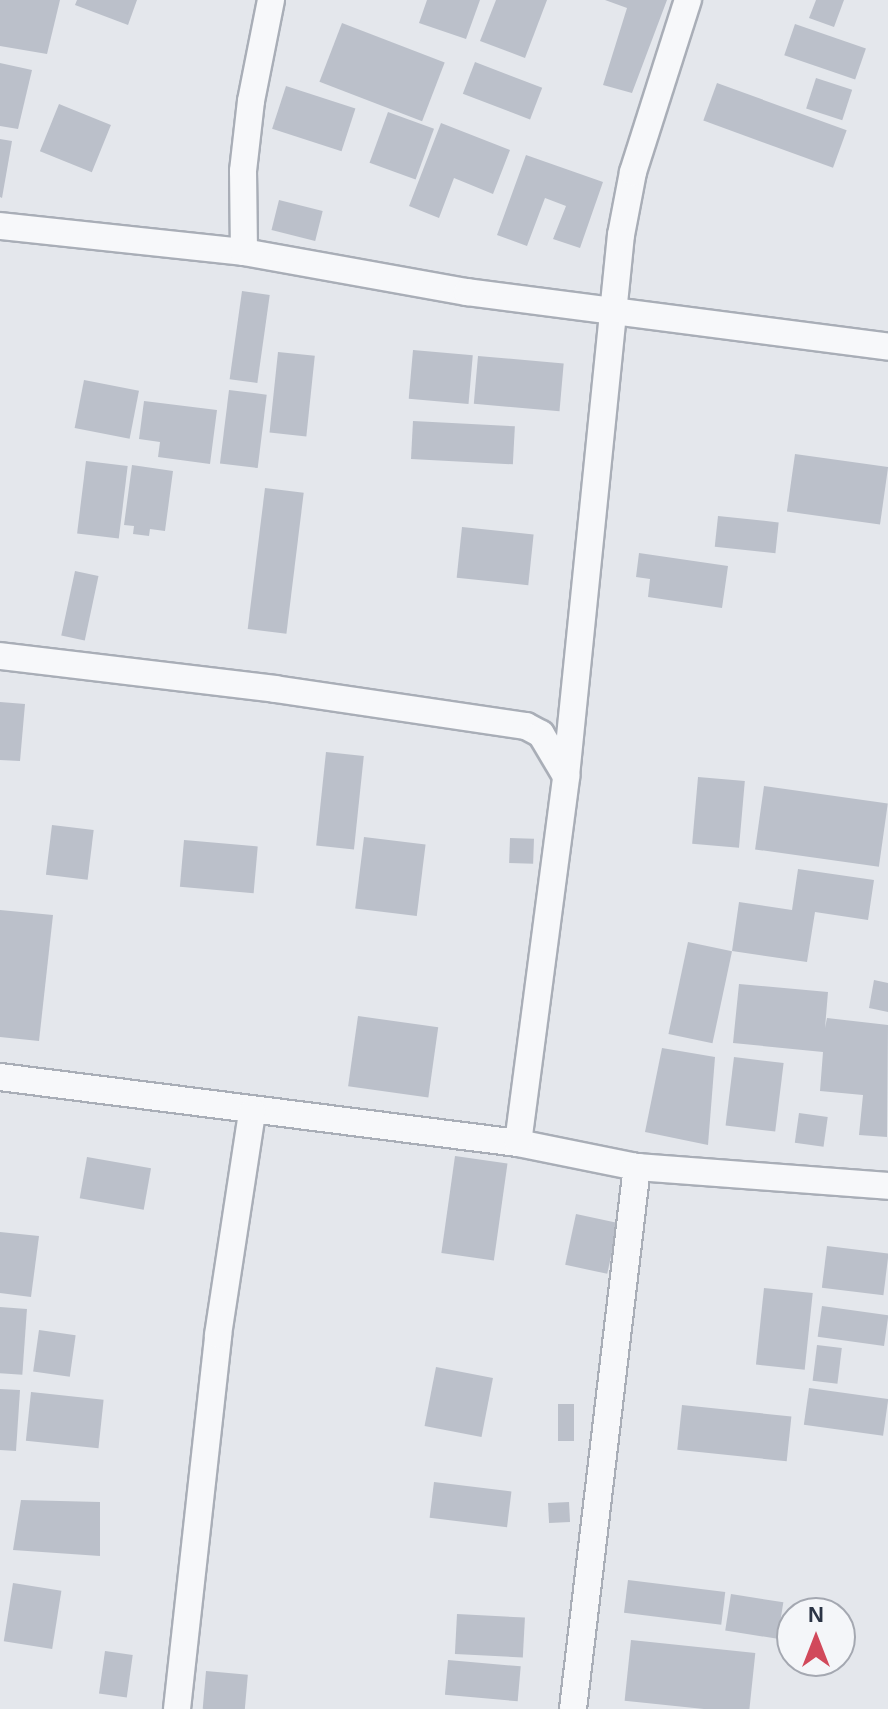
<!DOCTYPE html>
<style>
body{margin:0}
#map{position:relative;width:888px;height:1709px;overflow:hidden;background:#e4e7ec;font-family:Helvetica,sans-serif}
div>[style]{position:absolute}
.building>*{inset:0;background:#bbc0ca;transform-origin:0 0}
.roads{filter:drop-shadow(2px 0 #a9aeb7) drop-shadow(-2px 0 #a9aeb7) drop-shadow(0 2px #a9aeb7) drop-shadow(0 -2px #a9aeb7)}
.street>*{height:26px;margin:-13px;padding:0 13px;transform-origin:13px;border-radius:13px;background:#f7f8fa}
span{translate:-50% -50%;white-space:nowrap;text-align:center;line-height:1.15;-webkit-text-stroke:8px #f4f6f9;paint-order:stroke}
.north{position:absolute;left:776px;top:1597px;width:80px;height:80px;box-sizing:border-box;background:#f4f6f9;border:2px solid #a4a8b1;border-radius:50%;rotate:0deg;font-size:22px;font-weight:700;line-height:32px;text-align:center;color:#2b3445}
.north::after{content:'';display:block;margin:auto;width:28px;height:36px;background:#d1495b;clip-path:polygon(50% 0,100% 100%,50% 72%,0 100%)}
</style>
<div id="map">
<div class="building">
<div style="clip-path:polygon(0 0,60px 0,47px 54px,0 46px)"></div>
<div style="clip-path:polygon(77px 0,137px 0,128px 25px,75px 5px)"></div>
<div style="clip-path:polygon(427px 0,480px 0,466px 39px,419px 23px)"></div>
<div style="clip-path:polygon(496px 0,547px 0,525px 58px,480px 41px)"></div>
<div style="clip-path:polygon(605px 0,667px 0,632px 93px,603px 85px,627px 8px)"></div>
<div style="clip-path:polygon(816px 0,844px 0,834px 27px,809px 18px)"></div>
<div style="left:342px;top:23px;width:110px;height:63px;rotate:21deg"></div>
<div style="left:795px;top:24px;width:75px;height:33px;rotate:19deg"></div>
<div style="left:475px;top:62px;width:72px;height:34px;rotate:21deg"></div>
<div style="clip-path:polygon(0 63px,32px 70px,18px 129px,0 126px)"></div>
<div style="left:816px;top:78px;width:38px;height:32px;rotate:18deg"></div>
<div style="left:717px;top:83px;width:138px;height:40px;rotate:20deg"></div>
<div style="left:286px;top:86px;width:73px;height:45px;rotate:18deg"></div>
<div style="left:59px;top:104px;width:56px;height:51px;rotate:22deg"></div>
<div style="left:388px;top:112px;width:49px;height:54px;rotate:20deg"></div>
<div style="clip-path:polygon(441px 123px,510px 150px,493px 194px,454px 178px,439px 218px,409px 206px)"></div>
<div style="clip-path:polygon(0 139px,12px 141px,2px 198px,0 197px)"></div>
<div style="clip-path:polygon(526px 155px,603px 182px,580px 248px,553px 239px,566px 206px,545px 198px,527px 246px,497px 235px)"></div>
<div style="left:279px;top:200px;width:45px;height:31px;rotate:14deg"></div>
<div style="left:242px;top:291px;width:28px;height:89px;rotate:8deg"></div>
<div style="left:413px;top:350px;width:60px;height:49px;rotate:5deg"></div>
<div style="left:278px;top:352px;width:37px;height:81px;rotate:6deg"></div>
<div style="left:478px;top:356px;width:86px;height:48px;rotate:5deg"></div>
<div style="left:84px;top:380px;width:56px;height:49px;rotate:11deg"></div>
<div style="left:229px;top:390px;width:38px;height:74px;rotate:7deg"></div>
<div style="clip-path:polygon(144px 401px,217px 410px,210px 464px,158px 457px,160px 442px,139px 439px)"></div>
<div style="left:413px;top:421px;width:102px;height:38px;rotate:3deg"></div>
<div style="left:795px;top:454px;width:94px;height:58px;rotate:8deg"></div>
<div style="left:86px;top:461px;width:42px;height:73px;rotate:7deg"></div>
<div style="clip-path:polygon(132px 465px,173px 471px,165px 531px,150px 529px,149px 536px,133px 534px,134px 526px,124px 525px)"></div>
<div style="left:265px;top:488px;width:39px;height:142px;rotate:7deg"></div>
<div style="left:718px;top:516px;width:61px;height:31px;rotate:6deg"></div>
<div style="left:462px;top:527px;width:72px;height:51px;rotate:6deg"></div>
<div style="clip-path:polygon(639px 553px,728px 566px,722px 608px,648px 597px,650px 579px,636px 577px)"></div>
<div style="left:75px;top:571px;width:24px;height:66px;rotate:12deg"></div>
<div style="clip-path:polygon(0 702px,25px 704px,20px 761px,0 760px)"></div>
<div style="left:326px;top:752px;width:38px;height:94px;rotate:6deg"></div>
<div style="left:698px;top:777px;width:47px;height:67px;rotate:5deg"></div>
<div style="left:764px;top:786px;width:125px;height:64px;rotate:8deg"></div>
<div style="left:52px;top:825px;width:42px;height:50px;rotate:7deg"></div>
<div style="left:364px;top:837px;width:62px;height:72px;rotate:7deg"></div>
<div style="left:510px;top:838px;width:24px;height:25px;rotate:2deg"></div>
<div style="left:184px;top:840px;width:74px;height:47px;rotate:5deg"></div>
<div style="clip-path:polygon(798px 869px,874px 880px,868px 920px,815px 912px,807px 962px,732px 951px,739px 902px,792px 910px)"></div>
<div style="clip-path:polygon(0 910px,53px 915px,39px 1041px,0 1037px)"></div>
<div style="left:688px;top:942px;width:45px;height:94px;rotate:12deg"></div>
<div style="clip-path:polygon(874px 980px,888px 983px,888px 1012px,869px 1008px)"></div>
<div style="clip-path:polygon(739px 984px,828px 992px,825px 1028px,827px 1018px,888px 1025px,887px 1137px,859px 1135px,863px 1095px,820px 1091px,823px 1052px,733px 1043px)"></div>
<div style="left:358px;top:1016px;width:81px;height:71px;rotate:8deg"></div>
<div style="clip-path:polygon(662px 1048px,715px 1057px,708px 1145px,645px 1132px)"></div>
<div style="left:734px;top:1057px;width:50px;height:69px;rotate:7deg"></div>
<div style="left:799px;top:1113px;width:29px;height:30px;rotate:8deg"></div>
<div style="left:455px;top:1156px;width:53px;height:98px;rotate:8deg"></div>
<div style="left:87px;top:1157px;width:65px;height:42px;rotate:10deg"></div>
<div style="left:576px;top:1214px;width:43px;height:52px;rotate:12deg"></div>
<div style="clip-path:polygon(0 1232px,39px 1236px,31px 1297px,0 1293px)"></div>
<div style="left:827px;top:1246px;width:62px;height:42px;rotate:7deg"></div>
<div style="left:764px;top:1288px;width:49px;height:77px;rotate:6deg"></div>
<div style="left:822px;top:1306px;width:67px;height:31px;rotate:8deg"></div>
<div style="left:0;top:1307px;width:27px;height:66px;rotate:4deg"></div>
<div style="left:39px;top:1330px;width:37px;height:42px;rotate:8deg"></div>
<div style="left:817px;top:1345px;width:25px;height:36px;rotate:7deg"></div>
<div style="left:436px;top:1367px;width:58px;height:60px;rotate:11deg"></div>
<div style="left:809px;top:1388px;width:80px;height:37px;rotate:8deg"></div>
<div style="clip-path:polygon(0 1389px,20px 1390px,16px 1451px,0 1450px)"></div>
<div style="left:31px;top:1392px;width:73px;height:49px;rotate:6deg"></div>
<div style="left:558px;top:1404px;width:16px;height:37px"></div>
<div style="left:682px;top:1405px;width:110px;height:45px;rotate:6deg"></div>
<div style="left:434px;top:1482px;width:78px;height:36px;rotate:7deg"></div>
<div style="clip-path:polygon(21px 1500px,100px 1502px,100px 1556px,13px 1550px)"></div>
<div style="left:569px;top:1502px;width:20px;height:21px;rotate:87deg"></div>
<div style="left:628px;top:1580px;width:98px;height:33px;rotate:7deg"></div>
<div style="left:13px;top:1583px;width:49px;height:59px;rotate:9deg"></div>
<div style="left:731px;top:1594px;width:53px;height:37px;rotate:9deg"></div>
<div style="left:457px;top:1614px;width:68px;height:40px;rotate:3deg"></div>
<div style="left:631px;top:1640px;width:125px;height:61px;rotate:6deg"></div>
<div style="left:105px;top:1651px;width:28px;height:43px;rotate:8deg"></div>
<div style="left:448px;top:1660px;width:73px;height:35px;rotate:5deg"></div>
<div style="left:206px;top:1671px;width:42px;height:38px;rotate:5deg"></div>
</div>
<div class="roads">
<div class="street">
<div style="left:0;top:226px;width:245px;rotate:6.1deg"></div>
<div style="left:244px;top:252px;width:227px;rotate:10.2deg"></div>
<div style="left:467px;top:292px;width:425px;rotate:7.4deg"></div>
<div style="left:244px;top:252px;width:81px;rotate:-90.7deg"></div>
<div style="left:243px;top:171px;width:70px;rotate:-83.5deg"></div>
<div style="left:251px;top:101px;width:103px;rotate:-78.8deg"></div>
<div style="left:0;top:656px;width:277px;rotate:6.8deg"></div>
<div style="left:275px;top:689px;width:254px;rotate:8.4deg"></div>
<div style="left:526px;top:726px;width:17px;rotate:28deg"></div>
<div style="left:541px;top:734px;width:49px;rotate:59.2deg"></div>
<div style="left:0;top:1077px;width:522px;rotate:7.26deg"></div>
<div style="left:518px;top:1143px;width:121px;rotate:11.4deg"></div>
<div style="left:637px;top:1167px;width:252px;rotate:4.3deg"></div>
<div style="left:518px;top:1143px;width:370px;rotate:-82.5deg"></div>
<div style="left:566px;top:776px;width:544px;rotate:-84.2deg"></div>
<div style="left:621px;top:235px;width:64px;rotate:-79.2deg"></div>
<div style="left:633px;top:172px;width:181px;rotate:-72.3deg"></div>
<div style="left:177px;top:1709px;width:376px;rotate:-83.7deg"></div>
<div style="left:218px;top:1335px;width:226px;rotate:-81.3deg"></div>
<div style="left:573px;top:1709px;width:546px;rotate:-83.27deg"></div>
</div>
</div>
<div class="north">N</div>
</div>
